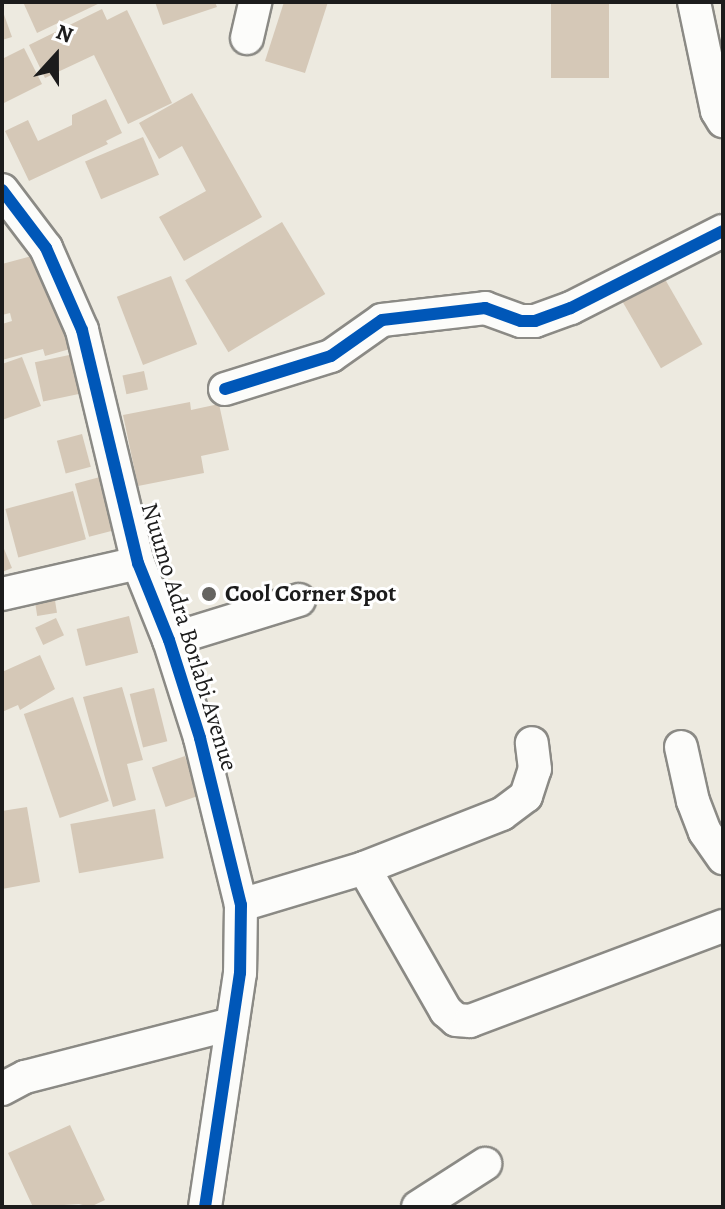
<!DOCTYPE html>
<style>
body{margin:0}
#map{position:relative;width:725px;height:1209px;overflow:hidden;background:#edeae0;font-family:Alegreya,serif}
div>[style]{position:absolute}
.building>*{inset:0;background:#d5c8b7;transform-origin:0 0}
.roads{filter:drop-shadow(2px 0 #8b8a85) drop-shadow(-2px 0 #8b8a85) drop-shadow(0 2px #8b8a85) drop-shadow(0 -2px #8b8a85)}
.minor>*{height:32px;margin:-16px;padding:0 16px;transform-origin:16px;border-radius:16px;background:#fcfcfa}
.cycleway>*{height:12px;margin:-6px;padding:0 6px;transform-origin:6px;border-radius:6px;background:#0057b8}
.dots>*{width:22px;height:22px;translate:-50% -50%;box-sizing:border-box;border:4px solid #fff;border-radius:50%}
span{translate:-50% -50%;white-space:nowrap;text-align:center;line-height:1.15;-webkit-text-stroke:6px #fff;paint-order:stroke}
.poi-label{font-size:24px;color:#1c1c1c;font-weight:700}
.left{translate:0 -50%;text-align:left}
.street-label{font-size:24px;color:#1c1c1c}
.frame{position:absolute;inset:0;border:4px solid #1c1c1c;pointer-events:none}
.north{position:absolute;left:16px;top:16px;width:80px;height:80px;-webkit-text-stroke:6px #fff;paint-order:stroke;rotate:21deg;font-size:22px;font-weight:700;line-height:32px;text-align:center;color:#1c1c1c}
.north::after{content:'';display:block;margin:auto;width:28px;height:36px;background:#1c1c1c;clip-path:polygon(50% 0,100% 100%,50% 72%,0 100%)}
</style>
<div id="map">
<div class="building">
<div style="clip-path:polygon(23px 2px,102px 2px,37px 33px)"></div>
<div style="clip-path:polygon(155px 2px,215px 2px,217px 7px,163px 25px)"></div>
<div style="clip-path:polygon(284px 2px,328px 2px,305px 73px,265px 61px)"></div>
<div style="left:551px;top:2px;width:58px;height:76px"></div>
<div style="clip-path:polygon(2px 9px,12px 37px,2px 40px)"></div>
<div style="clip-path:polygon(102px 9px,107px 20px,127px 10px,172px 103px,128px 124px,94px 55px,45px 78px,29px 45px)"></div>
<div style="clip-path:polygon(24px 48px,42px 84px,2px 104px,2px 59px)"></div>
<div style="clip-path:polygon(192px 93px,262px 217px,184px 261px,159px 217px,206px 191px,182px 146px,159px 159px,139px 123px)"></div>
<div style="clip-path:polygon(106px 99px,122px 133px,106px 141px,108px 144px,29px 181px,5px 131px,28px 120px,38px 141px,72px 125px,72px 115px)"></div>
<div style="left:143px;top:137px;width:41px;height:63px;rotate:67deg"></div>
<div style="left:282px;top:222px;width:84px;height:113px;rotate:59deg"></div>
<div style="clip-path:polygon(43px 253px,70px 349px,45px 356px,43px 349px,2px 360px,2px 324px,12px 321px,10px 313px,2px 315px,2px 264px)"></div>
<div style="left:662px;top:274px;width:81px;height:48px;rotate:60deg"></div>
<div style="left:171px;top:276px;width:73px;height:58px;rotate:69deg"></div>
<div style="left:74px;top:354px;width:40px;height:40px;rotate:78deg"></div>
<div style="clip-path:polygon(22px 357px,41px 406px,2px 420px,2px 364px)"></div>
<div style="left:144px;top:371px;width:19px;height:22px;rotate:78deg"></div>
<div style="clip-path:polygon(190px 402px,191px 410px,219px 404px,229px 450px,201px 456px,204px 473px,138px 486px,123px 415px)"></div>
<div style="left:82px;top:434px;width:34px;height:26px;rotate:75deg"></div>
<div style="left:100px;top:477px;width:55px;height:26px;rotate:75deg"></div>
<div style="left:73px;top:491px;width:50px;height:70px;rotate:75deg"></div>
<div style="clip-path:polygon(2px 544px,12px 568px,2px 572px)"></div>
<div style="left:54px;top:594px;width:19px;height:20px;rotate:81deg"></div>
<div style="left:129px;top:616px;width:38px;height:54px;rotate:76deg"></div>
<div style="left:56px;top:618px;width:19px;height:23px;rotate:65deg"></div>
<div style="clip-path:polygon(40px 655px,55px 689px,20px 710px,18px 705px,2px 712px,2px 672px)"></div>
<div style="clip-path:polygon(122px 687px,143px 760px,127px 764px,136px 800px,113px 807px,83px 697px)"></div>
<div style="left:154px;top:688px;width:55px;height:25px;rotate:76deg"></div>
<div style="left:73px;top:697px;width:110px;height:52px;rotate:71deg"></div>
<div style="left:185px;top:756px;width:42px;height:35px;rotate:71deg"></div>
<div style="clip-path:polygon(27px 807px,40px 882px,2px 889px,2px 811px)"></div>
<div style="left:155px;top:809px;width:50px;height:86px;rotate:80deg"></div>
<div style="clip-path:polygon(70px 1125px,105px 1200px,90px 1207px,79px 1204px,33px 1207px,8px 1153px)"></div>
</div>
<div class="roads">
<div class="minor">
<div style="left:694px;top:2px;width:111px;rotate:78.1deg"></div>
<div style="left:717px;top:111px;width:12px;rotate:59deg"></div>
<div style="left:247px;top:38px;width:37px;rotate:-77deg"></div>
<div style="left:2px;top:190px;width:73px;rotate:52.8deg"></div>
<div style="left:46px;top:248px;width:90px;rotate:66.3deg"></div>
<div style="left:82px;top:330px;width:240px;rotate:76.5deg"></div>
<div style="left:138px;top:563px;width:83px;rotate:68.1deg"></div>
<div style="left:169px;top:640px;width:103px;rotate:72.4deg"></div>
<div style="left:200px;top:738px;width:172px;rotate:76.2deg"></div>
<div style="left:241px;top:905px;width:68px;rotate:90.8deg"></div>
<div style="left:240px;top:973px;width:237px;rotate:98.5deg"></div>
<div style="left:225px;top:389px;width:111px;rotate:-17.3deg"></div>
<div style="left:331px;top:356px;width:62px;rotate:-35.2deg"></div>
<div style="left:382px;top:320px;width:104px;rotate:-6.6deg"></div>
<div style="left:485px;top:308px;width:38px;rotate:20deg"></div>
<div style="left:521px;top:321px;width:14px"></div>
<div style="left:535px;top:321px;width:38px;rotate:-20deg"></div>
<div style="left:571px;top:308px;width:170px;rotate:-26.9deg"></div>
<div style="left:2px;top:594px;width:139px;rotate:-12.8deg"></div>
<div style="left:169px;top:640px;width:136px;rotate:-17.1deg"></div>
<div style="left:681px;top:747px;width:55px;rotate:77.5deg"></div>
<div style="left:693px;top:801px;width:33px;rotate:69deg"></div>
<div style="left:705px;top:832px;width:32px;rotate:55deg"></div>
<div style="left:364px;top:868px;width:165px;rotate:60.2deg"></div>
<div style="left:446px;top:1011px;width:13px;rotate:42deg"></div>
<div style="left:456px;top:1020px;width:14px;rotate:4deg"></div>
<div style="left:470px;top:1021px;width:270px;rotate:-20.6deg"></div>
<div style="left:241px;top:905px;width:128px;rotate:-16.7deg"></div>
<div style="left:364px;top:868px;width:148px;rotate:-21.4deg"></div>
<div style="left:502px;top:814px;width:30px;rotate:-37deg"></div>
<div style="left:526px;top:796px;width:28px;rotate:-72deg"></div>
<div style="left:535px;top:769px;width:26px;rotate:-97deg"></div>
<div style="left:2px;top:1089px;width:26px;rotate:-28deg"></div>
<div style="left:25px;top:1077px;width:214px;rotate:-14.4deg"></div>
<div style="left:418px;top:1207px;width:80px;rotate:-32.7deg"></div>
</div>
</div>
<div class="cycleway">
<div style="left:2px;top:190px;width:73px;rotate:52.8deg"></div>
<div style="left:46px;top:248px;width:90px;rotate:66.3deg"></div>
<div style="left:82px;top:330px;width:240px;rotate:76.5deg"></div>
<div style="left:138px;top:563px;width:83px;rotate:68.1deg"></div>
<div style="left:169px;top:640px;width:103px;rotate:72.4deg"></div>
<div style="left:200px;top:738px;width:172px;rotate:76.2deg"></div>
<div style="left:241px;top:905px;width:68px;rotate:90.8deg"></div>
<div style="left:240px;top:973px;width:237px;rotate:98.5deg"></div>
<div style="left:225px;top:389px;width:111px;rotate:-17.3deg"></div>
<div style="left:331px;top:356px;width:62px;rotate:-35.2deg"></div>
<div style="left:382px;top:320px;width:104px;rotate:-6.6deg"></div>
<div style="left:485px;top:308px;width:38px;rotate:20deg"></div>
<div style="left:521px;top:321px;width:14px"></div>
<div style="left:535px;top:321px;width:38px;rotate:-20deg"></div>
<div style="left:571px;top:308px;width:170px;rotate:-26.9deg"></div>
</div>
<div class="dots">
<div style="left:209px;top:594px;background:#656461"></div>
</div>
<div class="poi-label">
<span class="left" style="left:225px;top:594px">Cool Corner Spot</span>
</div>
<div class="street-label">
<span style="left:189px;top:637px;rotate:73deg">Nuumo Adra Borlabi Avenue</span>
</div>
<div class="frame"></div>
<div class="north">N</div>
</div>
